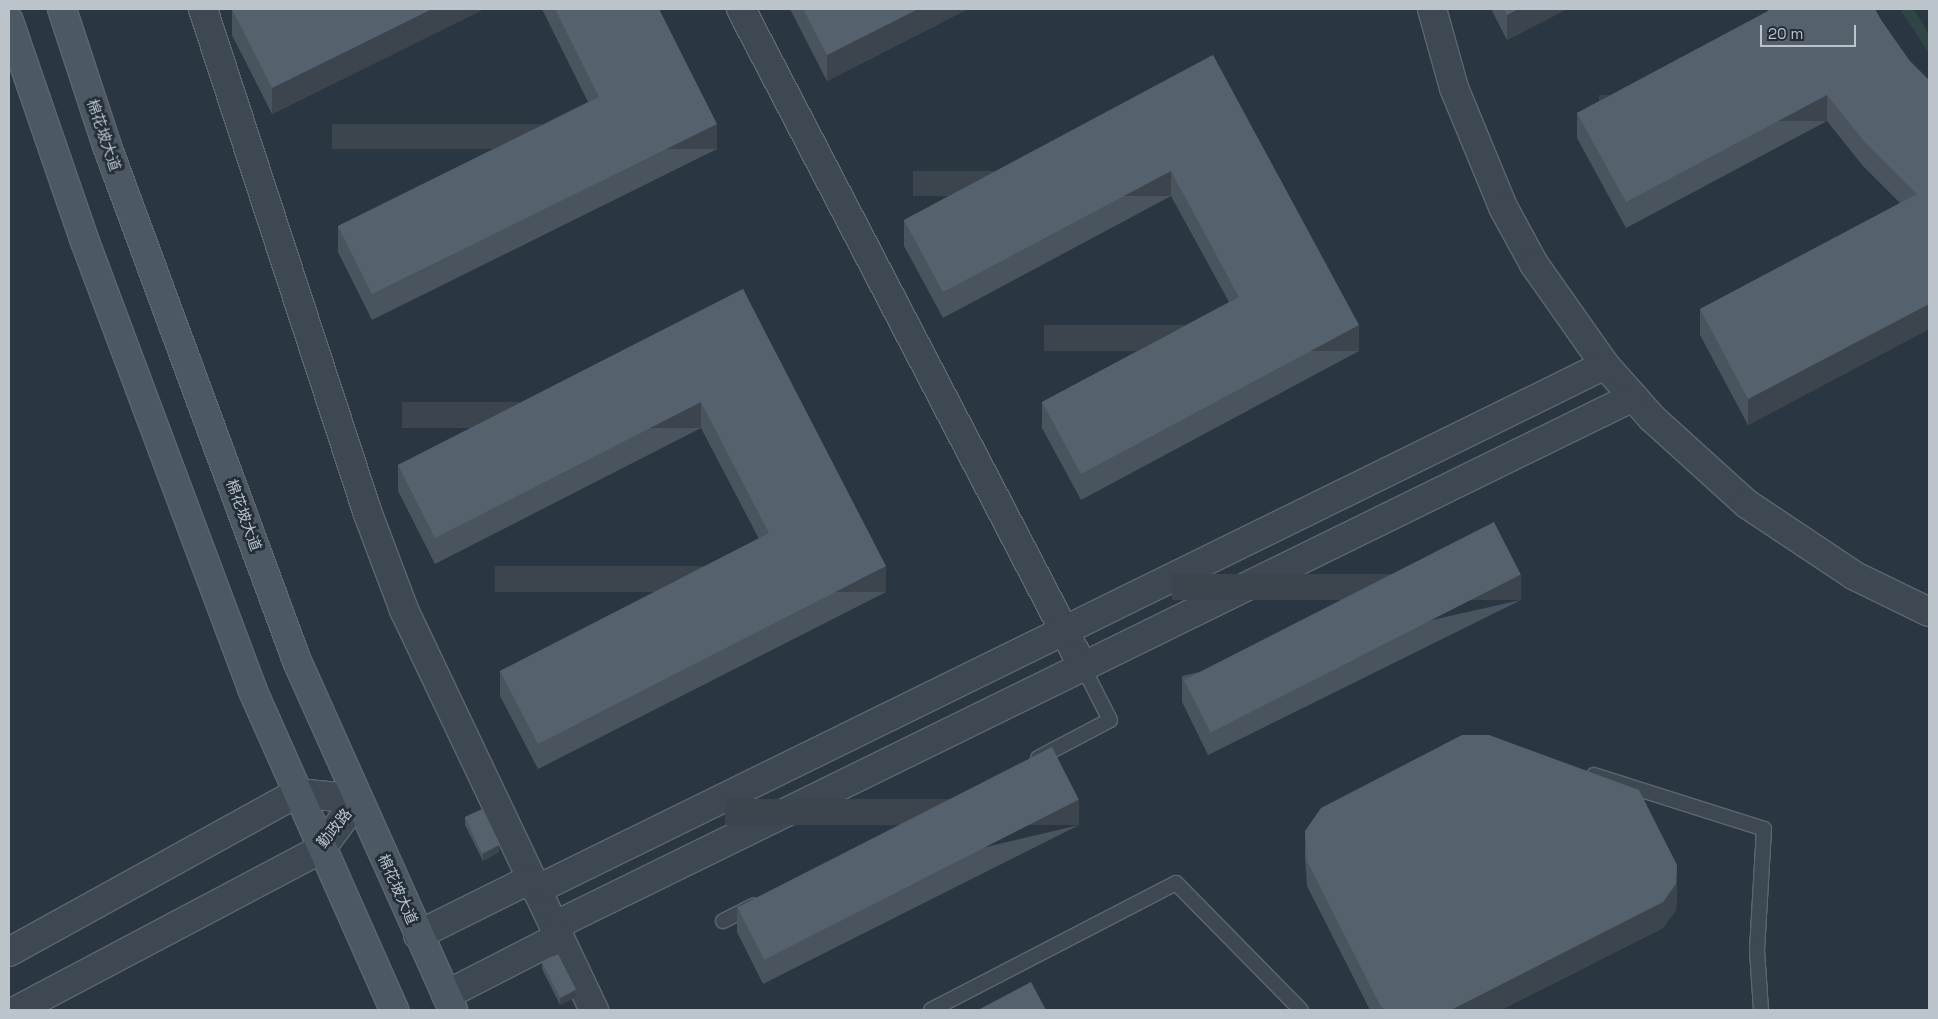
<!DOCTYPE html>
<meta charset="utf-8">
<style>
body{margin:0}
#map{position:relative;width:1938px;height:1019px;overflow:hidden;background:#2a3742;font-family:"Space Grotesk","Noto Sans SC",sans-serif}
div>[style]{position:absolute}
.green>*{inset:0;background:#2f4645}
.roads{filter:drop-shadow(1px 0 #5c666f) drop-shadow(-1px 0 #5c666f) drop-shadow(0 1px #5c666f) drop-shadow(0 -1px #5c666f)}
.service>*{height:14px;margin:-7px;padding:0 7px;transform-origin:7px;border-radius:7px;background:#3e4852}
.minor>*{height:28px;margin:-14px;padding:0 14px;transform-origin:14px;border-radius:14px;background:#3e4852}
.tertiary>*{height:28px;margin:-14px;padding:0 14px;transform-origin:14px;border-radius:14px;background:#3e4852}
.secondary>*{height:28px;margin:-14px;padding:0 14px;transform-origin:14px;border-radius:14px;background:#4c5864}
.wall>*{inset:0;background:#49545f}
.shaded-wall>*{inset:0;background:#3c454d;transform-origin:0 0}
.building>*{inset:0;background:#55626e;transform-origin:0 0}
span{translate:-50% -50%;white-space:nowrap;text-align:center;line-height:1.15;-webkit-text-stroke:5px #232d37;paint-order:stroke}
.street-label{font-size:15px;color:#bbc3cb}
.frame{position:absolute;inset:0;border:10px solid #bbc3cb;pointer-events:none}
.scale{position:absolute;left:1760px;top:25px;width:96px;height:22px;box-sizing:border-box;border:2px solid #bbc3cb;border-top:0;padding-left:6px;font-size:15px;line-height:18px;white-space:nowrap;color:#bbc3cb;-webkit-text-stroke:4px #232d37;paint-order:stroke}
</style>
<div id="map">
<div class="green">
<div style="clip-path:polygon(1900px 9px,1914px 9px,1929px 35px,1929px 53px)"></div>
</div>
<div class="roads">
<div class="service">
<div style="left:1038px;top:758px;width:81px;rotate:-27.8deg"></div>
<div style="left:1110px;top:720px;width:59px;rotate:-117deg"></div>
<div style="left:1594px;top:775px;width:178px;rotate:17.6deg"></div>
<div style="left:1764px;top:829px;width:121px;rotate:93.3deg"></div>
<div style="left:1757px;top:950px;width:60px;rotate:86.2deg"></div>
<div style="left:723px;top:921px;width:34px;rotate:-27deg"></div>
<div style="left:931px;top:1010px;width:276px;rotate:-27.4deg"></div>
<div style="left:1176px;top:883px;width:178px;rotate:45.5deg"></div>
</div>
<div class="minor">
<div style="left:203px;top:9px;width:531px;rotate:71.91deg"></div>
<div style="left:368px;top:514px;width:103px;rotate:69.4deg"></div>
<div style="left:404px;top:610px;width:443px;rotate:64.6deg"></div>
<div style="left:741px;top:9px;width:742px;rotate:62.54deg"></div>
<div style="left:1432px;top:9px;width:82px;rotate:74.4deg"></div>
<div style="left:1454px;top:88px;width:129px;rotate:67.6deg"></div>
<div style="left:1503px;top:207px;width:65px;rotate:61.5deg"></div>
<div style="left:1534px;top:264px;width:123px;rotate:54.9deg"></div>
<div style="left:1605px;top:365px;width:71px;rotate:48.4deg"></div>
<div style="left:1652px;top:418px;width:128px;rotate:42.2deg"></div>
<div style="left:1747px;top:504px;width:130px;rotate:33.7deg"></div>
<div style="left:1855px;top:576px;width:82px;rotate:25.9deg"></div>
<div style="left:536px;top:890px;width:1191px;rotate:-26.16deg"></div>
<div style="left:554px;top:926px;width:1202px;rotate:-26.12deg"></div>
<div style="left:418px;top:935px;width:126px;rotate:-26.4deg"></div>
<div style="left:446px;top:995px;width:127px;rotate:-27.2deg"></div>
</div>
<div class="tertiary">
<div style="left:9px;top:952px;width:329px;rotate:-28.9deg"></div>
<div style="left:297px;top:793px;width:61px;rotate:5.6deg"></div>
<div style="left:17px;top:1010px;width:344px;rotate:-27.9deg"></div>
<div style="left:321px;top:849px;width:62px;rotate:-53.5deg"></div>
</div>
<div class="secondary">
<div style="left:62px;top:9px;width:144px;rotate:71.8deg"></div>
<div style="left:107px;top:146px;width:549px;rotate:69.75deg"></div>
<div style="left:297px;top:661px;width:382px;rotate:65.9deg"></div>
<div style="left:9px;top:21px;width:231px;rotate:71deg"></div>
<div style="left:84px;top:239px;width:480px;rotate:69.5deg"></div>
<div style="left:252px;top:689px;width:351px;rotate:66.1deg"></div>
</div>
</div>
<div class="wall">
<div style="clip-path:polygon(232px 9px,484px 9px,272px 114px,232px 35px)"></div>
<div style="clip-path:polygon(542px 9px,659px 9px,717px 149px,372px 320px,338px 252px,338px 226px,588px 102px)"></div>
<div style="clip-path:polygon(790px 9px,968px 9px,827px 81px)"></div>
<div style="clip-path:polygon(1491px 9px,1567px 9px,1507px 40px)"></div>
<div style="clip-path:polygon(1768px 9px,1875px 9px,1881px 20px,1909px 60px,1929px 329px,1748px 425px,1700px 335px,1700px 309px,1900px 203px,1863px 166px,1827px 121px,1626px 228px,1577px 138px,1577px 113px,1768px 11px)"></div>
<div style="clip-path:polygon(1213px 55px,1359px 351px,1081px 500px,1042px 428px,1042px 402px,1229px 302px,1171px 196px,943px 318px,904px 246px,904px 220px)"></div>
<div style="clip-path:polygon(743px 289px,886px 592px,538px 769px,500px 696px,500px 671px,759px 539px,701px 428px,435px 564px,398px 491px,398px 465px)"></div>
<div style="clip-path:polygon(1521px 600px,1208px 755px,1182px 702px,1182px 676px)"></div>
<div style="clip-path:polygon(465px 817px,499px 852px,483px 861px,465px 825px)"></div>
<div style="clip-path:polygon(1079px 825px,763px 984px,737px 932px,737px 906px)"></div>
<div style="clip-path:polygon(1305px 831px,1677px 891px,1676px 910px,1663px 928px,1501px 1010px,1370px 1010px,1307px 886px,1305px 857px)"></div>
<div style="clip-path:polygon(542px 962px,576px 997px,560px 1005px,542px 969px)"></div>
</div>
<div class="shaded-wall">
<div style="clip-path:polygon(432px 9px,484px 9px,272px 114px,272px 88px)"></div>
<div style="clip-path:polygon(918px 9px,968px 9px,827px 81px,827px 55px)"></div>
<div style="clip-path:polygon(1518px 9px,1567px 9px,1507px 40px,1507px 15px)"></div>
<div style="left:1827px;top:95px;width:26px;height:228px;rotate:90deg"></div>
<div style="left:717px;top:124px;width:25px;height:385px;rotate:90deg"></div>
<div style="left:1171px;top:171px;width:25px;height:258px;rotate:90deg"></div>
<div style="clip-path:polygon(1929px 304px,1929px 329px,1748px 425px,1748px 399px)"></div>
<div style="left:1359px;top:325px;width:26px;height:315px;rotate:90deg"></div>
<div style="left:701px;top:402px;width:26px;height:299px;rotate:90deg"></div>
<div style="left:886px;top:566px;width:26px;height:391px;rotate:90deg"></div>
<div style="left:1521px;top:574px;width:26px;height:349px;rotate:90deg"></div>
<div style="left:1079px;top:799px;width:26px;height:354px;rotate:90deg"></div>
<div style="clip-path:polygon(499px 845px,499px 852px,483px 861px,483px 854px)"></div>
<div style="clip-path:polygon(1677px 865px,1677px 891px,1676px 910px,1663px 928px,1501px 1010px,1451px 1010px)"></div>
<div style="clip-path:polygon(576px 990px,576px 997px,560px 1005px,560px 998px)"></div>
</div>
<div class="building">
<div style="clip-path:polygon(232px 9px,432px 9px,272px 88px)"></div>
<div style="clip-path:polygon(555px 9px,659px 9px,717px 124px,372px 294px,338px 226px,599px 97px)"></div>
<div style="clip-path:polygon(803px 9px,918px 9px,827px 55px)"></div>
<div style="clip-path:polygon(1504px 9px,1518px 9px,1507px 15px)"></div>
<div style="clip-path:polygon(1772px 9px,1875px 9px,1881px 20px,1909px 60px,1929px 80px,1929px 304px,1748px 399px,1700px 309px,1917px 194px,1863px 140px,1827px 95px,1626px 202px,1577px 113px)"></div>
<div style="clip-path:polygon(1213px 55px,1359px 325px,1081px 474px,1042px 402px,1239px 297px,1171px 171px,943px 292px,904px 220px)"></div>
<div style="clip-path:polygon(743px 289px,886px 566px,538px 744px,500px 671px,769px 533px,701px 402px,435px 538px,398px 465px)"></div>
<div style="left:1494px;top:522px;width:59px;height:348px;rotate:63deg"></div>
<div style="clip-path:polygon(1462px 735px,1489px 735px,1639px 790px,1677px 865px,1676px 884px,1663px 902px,1451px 1010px,1386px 1010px,1381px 1007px,1307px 861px,1305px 831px,1321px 808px)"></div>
<div style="left:1052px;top:747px;width:59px;height:353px;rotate:63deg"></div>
<div style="left:482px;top:809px;width:40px;height:19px;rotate:65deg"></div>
<div style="left:558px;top:954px;width:40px;height:18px;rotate:63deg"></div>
<div style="clip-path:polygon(1031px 982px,1046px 1010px,978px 1010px)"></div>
</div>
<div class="street-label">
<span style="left:104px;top:135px;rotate:71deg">棉花坡大道</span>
<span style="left:244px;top:515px;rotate:70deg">棉花坡大道</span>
<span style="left:334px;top:828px;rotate:-51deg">勤政路</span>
<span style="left:398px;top:889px;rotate:66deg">棉花坡大道</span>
</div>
<div class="frame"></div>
<div class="scale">20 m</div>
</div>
